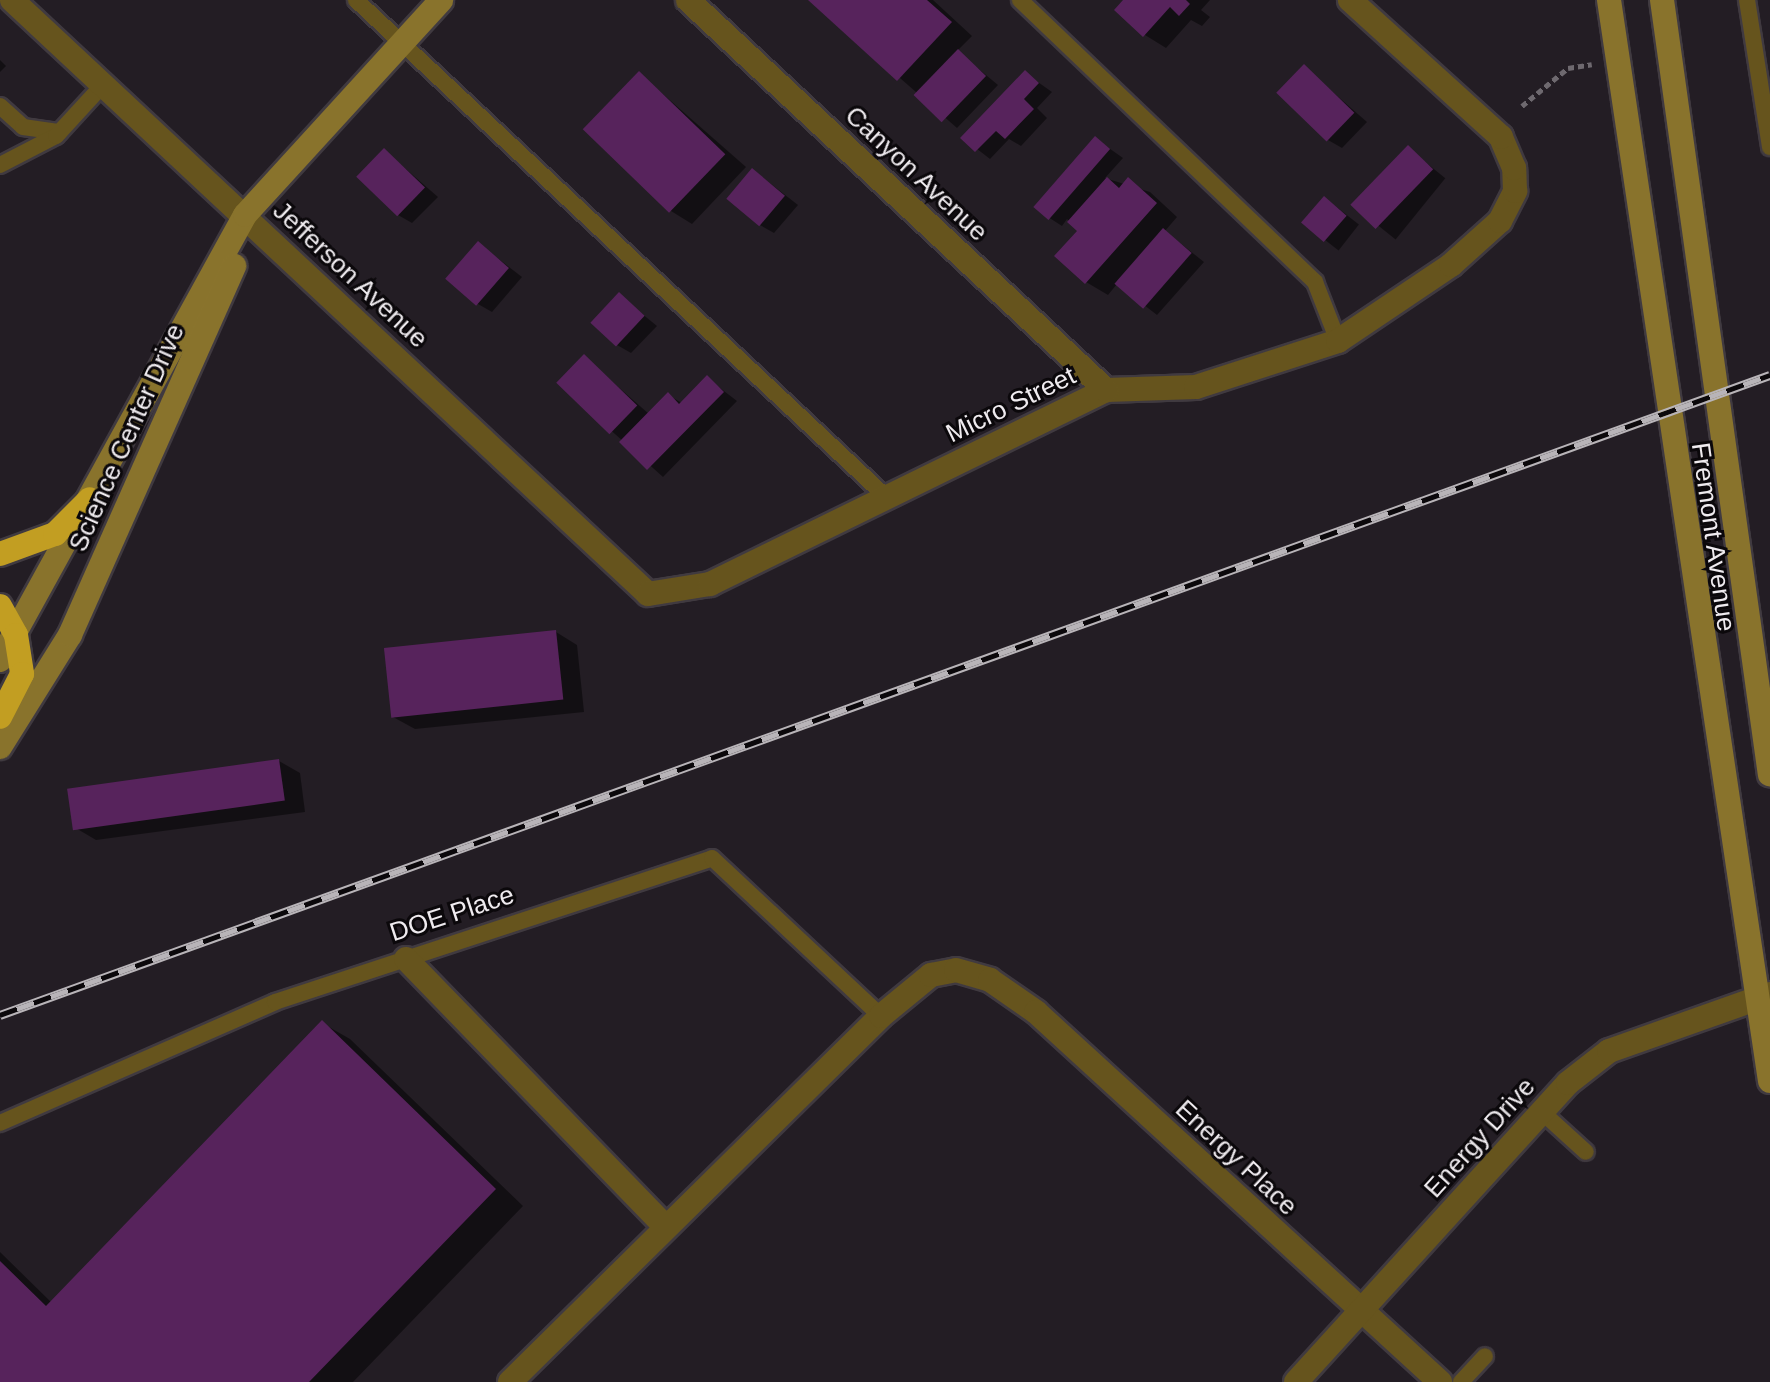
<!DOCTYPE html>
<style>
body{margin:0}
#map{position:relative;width:1770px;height:1382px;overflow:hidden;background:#231d24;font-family:Helvetica,sans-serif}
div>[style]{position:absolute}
.shadow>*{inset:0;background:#0007;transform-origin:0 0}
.building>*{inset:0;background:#57235c;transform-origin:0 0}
.path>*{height:5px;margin-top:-2.5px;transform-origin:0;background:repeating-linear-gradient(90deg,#6e696f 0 6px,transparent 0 10px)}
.roads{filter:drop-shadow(2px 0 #403a40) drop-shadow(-2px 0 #403a40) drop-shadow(0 2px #403a40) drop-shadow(0 -2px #403a40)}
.lane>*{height:16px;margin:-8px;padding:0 8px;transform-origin:8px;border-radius:8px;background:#66541d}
.street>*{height:24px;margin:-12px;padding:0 12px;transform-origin:12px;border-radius:12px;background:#66541d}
.secondary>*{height:24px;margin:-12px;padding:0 12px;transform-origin:12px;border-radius:12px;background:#89732c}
.highway>*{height:24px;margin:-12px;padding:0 12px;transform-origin:12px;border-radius:12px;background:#c29e22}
.rail>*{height:9px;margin-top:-4.5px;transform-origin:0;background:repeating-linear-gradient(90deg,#0b080b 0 18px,#b8b4b8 0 36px);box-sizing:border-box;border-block:2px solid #b8b4b8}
span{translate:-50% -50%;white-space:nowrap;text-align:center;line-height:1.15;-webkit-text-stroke:6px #0b080b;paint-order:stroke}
.street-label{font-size:26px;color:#efebef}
</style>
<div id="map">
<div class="shadow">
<div style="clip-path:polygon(811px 0,933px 0,972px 36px,957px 51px,998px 85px,957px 128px)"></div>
<div style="clip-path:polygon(1126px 0,1210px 0,1201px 10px,1210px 17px,1202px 26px,1191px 20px,1166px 48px,1145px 35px)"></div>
<div style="clip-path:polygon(0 60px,6px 66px,0 72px)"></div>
<div style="clip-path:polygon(1304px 67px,1367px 122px,1342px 148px,1328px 140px)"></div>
<div style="clip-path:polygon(1025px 73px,1052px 92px,1037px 108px,1047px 118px,1021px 146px,1009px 139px,990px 159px,963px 138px)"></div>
<div style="clip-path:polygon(640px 74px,746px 167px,692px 224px,671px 211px)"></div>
<div style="clip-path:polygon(1096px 139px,1123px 158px,1105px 178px,1150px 192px,1177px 217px,1165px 231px,1204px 262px,1157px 315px,1117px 284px,1108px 295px,1086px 282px,1080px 231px,1067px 219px,1062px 226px,1048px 217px)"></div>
<div style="left:1408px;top:148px;width:48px;height:79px;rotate:39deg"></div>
<div style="clip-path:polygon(384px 150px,438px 197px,412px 223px,398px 215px)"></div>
<div style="clip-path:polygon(753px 170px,798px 205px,774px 233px,760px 225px)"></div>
<div style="left:1325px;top:198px;width:43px;height:33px;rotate:38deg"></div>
<div style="clip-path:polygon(478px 243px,522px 277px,492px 312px,478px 304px)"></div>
<div style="clip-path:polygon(619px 295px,657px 326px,631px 353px,617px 345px)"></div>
<div style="clip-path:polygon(584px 357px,649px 414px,668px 395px,682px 403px,707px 378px,737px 401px,663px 477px,558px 383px)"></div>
<div style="clip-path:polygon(556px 632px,577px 645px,584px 712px,415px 729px,393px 717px)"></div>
<div style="clip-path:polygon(279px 761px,300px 773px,305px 812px,96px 840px,74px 827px)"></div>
<div style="clip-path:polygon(322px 1023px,350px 1039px,523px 1206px,353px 1382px,0 1382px,0 1252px,52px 1303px)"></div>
</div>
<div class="building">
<div style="clip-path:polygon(808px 0,927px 0,952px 22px,897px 81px)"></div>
<div style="clip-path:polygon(1123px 0,1186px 0,1190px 4px,1179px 16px,1170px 7px,1143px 37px,1114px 10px)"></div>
<div style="left:958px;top:49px;width:39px;height:64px;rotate:44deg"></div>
<div style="left:1304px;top:64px;width:70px;height:40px;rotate:44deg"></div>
<div style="clip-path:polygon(1025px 70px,1039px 83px,1024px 99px,1034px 109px,1005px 139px,996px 131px,975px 152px,960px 138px)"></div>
<div style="left:639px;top:71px;width:120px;height:81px;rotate:44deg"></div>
<div style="left:1095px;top:136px;width:20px;height:94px;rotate:41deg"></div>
<div style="left:1408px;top:145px;width:35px;height:83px;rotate:44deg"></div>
<div style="left:384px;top:148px;width:57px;height:40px;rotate:44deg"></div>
<div style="left:752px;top:168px;width:43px;height:40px;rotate:40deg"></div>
<div style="clip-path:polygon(1107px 177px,1119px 188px,1128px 177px,1157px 203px,1085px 284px,1054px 256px,1077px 231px,1067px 222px)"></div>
<div style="left:1324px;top:196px;width:30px;height:35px;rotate:41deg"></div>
<div style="left:1163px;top:228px;width:38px;height:74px;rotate:41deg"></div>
<div style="left:478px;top:241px;width:41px;height:50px;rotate:41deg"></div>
<div style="left:619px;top:292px;width:35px;height:42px;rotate:43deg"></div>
<div style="left:584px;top:354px;width:74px;height:40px;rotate:44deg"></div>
<div style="clip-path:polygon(707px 375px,724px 392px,647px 470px,619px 442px,668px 392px,679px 404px)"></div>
<div style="left:556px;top:630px;width:70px;height:173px;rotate:84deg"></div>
<div style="left:279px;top:759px;width:42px;height:214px;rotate:82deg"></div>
<div style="clip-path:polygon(322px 1020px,496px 1189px,309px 1382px,0 1382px,0 1261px,46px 1306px)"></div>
</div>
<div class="path">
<div style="left:1522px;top:106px;width:60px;rotate:-39.6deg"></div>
<div style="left:1568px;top:68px;width:24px;rotate:-9deg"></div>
</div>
<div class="roads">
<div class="lane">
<div style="left:356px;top:0;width:724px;rotate:43.15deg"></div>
<div style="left:1020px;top:0;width:408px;rotate:43.7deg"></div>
<div style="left:1315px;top:282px;width:63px;rotate:68.7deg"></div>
<div style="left:1747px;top:0;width:149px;rotate:81.1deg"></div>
<div style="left:0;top:106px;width:31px;rotate:42deg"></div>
<div style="left:23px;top:127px;width:37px;rotate:8deg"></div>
<div style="left:0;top:165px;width:63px;rotate:-27.4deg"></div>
<div style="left:56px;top:136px;width:68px;rotate:-47.4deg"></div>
<div style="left:1542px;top:1112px;width:59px;rotate:42.3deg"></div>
<div style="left:0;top:1123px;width:300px;rotate:-23.7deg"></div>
<div style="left:275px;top:1002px;width:460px;rotate:-18.2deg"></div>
<div style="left:712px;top:858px;width:231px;rotate:43.1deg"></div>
<div style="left:1461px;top:1382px;width:35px;rotate:-47deg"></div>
</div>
<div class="street">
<div style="left:12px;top:0;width:870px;rotate:43.04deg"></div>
<div style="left:648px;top:594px;width:63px;rotate:-9.2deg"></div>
<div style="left:710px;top:584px;width:441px;rotate:-26.1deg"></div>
<div style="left:1106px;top:390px;width:90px;rotate:-1.9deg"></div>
<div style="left:1196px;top:387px;width:149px;rotate:-17.9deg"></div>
<div style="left:1338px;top:341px;width:136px;rotate:-33.9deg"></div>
<div style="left:1451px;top:265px;width:66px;rotate:-41.9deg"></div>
<div style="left:1500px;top:221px;width:34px;rotate:-63deg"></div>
<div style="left:1515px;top:191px;width:23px;rotate:-92deg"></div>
<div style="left:1514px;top:168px;width:34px;rotate:-113deg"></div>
<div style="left:1501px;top:137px;width:204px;rotate:-137.8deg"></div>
<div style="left:688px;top:0;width:572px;rotate:43.02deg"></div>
<div style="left:406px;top:959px;width:371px;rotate:45.9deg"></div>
<div style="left:510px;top:1382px;width:521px;rotate:-44.61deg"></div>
<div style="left:881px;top:1016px;width:65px;rotate:-39.4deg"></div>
<div style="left:931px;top:975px;width:25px;rotate:-11deg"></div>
<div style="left:956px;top:970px;width:35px;rotate:16deg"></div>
<div style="left:990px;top:980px;width:56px;rotate:34.8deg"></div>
<div style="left:1036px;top:1012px;width:548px;rotate:42.48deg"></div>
<div style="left:1296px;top:1382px;width:404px;rotate:-47.7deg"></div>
<div style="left:1568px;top:1083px;width:52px;rotate:-38deg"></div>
<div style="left:1609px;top:1051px;width:171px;rotate:-19.5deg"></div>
</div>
<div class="secondary">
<div style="left:1609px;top:0;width:1093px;rotate:81.53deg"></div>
<div style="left:1662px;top:0;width:782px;rotate:82.07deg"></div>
<div style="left:0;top:660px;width:508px;rotate:-61.16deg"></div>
<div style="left:245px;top:215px;width:291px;rotate:-47.6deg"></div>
<div style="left:0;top:747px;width:132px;rotate:-58deg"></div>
<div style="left:70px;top:635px;width:404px;rotate:-66deg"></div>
</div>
<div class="highway">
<div style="left:0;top:554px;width:59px;rotate:-20deg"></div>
<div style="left:55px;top:534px;width:49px;rotate:-45deg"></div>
<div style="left:0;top:606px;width:33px;rotate:61deg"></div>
<div style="left:16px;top:635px;width:39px;rotate:81deg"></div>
<div style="left:22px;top:674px;width:48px;rotate:117.1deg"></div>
</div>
</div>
<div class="rail">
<div style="left:0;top:1015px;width:1882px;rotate:-19.88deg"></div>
</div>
<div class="street-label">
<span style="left:916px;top:174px;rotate:43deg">Canyon Avenue</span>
<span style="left:350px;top:275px;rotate:43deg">Jefferson Avenue</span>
<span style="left:1011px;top:405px;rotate:-26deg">Micro Street</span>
<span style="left:127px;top:438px;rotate:-66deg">Science Center Drive</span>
<span style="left:1713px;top:537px;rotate:82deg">Fremont Avenue</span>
<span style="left:452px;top:914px;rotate:-18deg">DOE Place</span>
<span style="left:1480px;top:1138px;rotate:-48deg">Energy Drive</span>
<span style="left:1236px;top:1158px;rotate:43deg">Energy Place</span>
</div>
</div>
